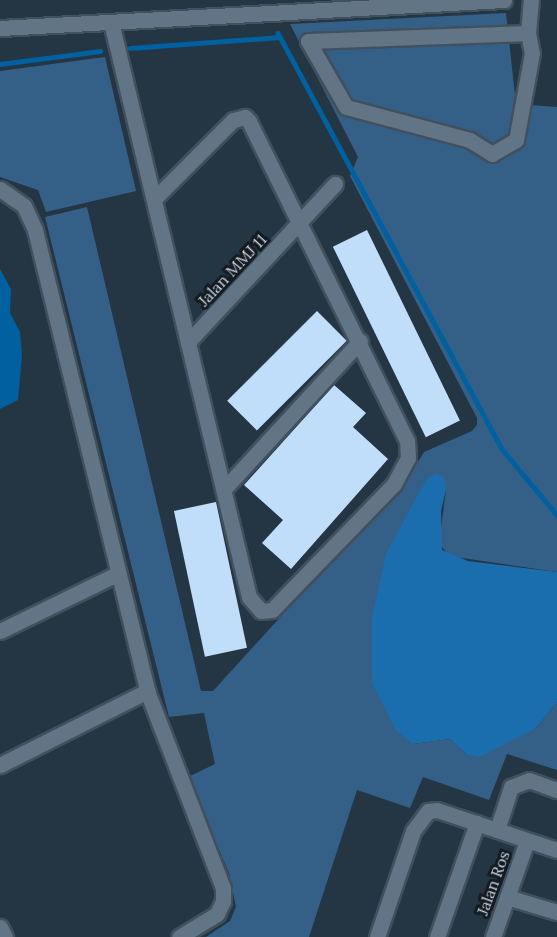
<!DOCTYPE html>
<style>
body{margin:0}
#map{position:relative;width:557px;height:937px;overflow:hidden;background:#243544;font-family:Lora,serif}
div>[style]{position:absolute}
.green>*{inset:0;background:#346088}
.forest>*{inset:0;background:#1b6eae}
.water>*{inset:0;background:#01609f}
.stream>*{height:4.5px;margin:-2.25px;padding:0 2.25px;transform-origin:2.25px;border-radius:2.25px;background:#01609f}
.building>*{inset:0;background:#c0defa;transform-origin:0 0}
.roads{filter:drop-shadow(2px 0 #41505d) drop-shadow(-2px 0 #41505d) drop-shadow(0 2px #41505d) drop-shadow(0 -2px #41505d)}
.minor>*{height:15px;margin:-7.5px;padding:0 7.5px;transform-origin:7.5px;border-radius:7.5px;background:#627587}
span{translate:-50% -50%;white-space:nowrap;text-align:center;line-height:1.15;-webkit-text-stroke:6px #141b22;paint-order:stroke}
.street-label{font-size:16px;color:#cbd5df}
</style>
<div id="map">
<div class="green">
<div style="clip-path:polygon(506px 13px,516px 104px,557px 107px,557px 572px,449px 556px,439px 543px,446px 490px,427px 478px,415px 502px,413px 744px,450px 739px,466px 754px,536px 728px,557px 702px,557px 770px,507px 754px,489px 800px,423px 777px,410px 808px,357px 790px,309px 937px,206px 937px,230px 921px,236px 907px,229px 873px,188px 777px,215px 764px,204px 713px,169px 717px,45px 217px,87px 207px,201px 691px,213px 691px,409px 476px,424px 452px,472px 431px,477px 425px,477px 418px,350px 176px,358px 157px,290px 24px)"></div>
<div style="clip-path:polygon(105px 57px,136px 191px,46px 212px,38px 190px,0 177px,0 71px)"></div>
</div>
<div class="forest">
<div style="clip-path:polygon(437px 474px,444px 478px,446px 490px,441px 511px,442px 550px,468px 561px,557px 572px,557px 702px,536px 728px,479px 757px,466px 754px,450px 739px,413px 744px,396px 730px,372px 683px,372px 618px,386px 554px,427px 478px)"></div>
</div>
<div class="water">
<div style="clip-path:polygon(0 269px,11px 289px,10px 313px,20px 332px,22px 355px,18px 400px,0 409px)"></div>
</div>
<div class="stream">
<div style="left:278px;top:33px;width:472px;rotate:61.7deg"></div>
<div style="left:502px;top:449px;width:86px;rotate:50.2deg"></div>
<div style="left:130px;top:48px;width:150px;rotate:-4.2deg"></div>
<div style="left:0;top:64px;width:101px;rotate:-7.4deg"></div>
</div>
<div class="building">
<div style="left:367px;top:230px;width:212px;height:38px;rotate:64deg"></div>
<div style="left:317px;top:311px;width:42px;height:127px;rotate:45deg"></div>
<div style="clip-path:polygon(334px 385px,366px 413px,353px 427px,388px 459px,291px 569px,262px 543px,283px 520px,244px 485px)"></div>
<div style="left:216px;top:502px;width:149px;height:43px;rotate:78deg"></div>
</div>
<div class="roads">
<div class="minor">
<div style="left:111px;top:22px;width:591px;rotate:76.5deg"></div>
<div style="left:249px;top:597px;width:18px;rotate:49deg"></div>
<div style="left:261px;top:611px;width:11px;rotate:-5deg"></div>
<div style="left:272px;top:610px;width:175px;rotate:-45.9deg"></div>
<div style="left:394px;top:484px;width:30px;rotate:-62deg"></div>
<div style="left:408px;top:458px;width:17px;rotate:-93deg"></div>
<div style="left:407px;top:441px;width:357px;rotate:-116.3deg"></div>
<div style="left:249px;top:121px;width:6px;rotate:-135deg"></div>
<div style="left:245px;top:117px;width:12px;rotate:166deg"></div>
<div style="left:233px;top:120px;width:112px;rotate:135deg"></div>
<div style="left:0;top:28px;width:505px;rotate:-3.18deg"></div>
<div style="left:528px;top:33px;width:20px;rotate:79deg"></div>
<div style="left:532px;top:53px;width:88px;rotate:100.4deg"></div>
<div style="left:516px;top:140px;width:28px;rotate:150deg"></div>
<div style="left:492px;top:154px;width:26px;rotate:-148deg"></div>
<div style="left:470px;top:140px;width:128px;rotate:-165.1deg"></div>
<div style="left:346px;top:107px;width:76px;rotate:-119.9deg"></div>
<div style="left:308px;top:41px;width:220px;rotate:-2.1deg"></div>
<div style="left:528px;top:33px;width:33px;rotate:-85deg"></div>
<div style="left:0;top:189px;width:29px;rotate:35deg"></div>
<div style="left:24px;top:206px;width:26px;rotate:65deg"></div>
<div style="left:35px;top:230px;width:474px;rotate:76.3deg"></div>
<div style="left:147px;top:691px;width:211px;rotate:68.9deg"></div>
<div style="left:223px;top:888px;width:13px;rotate:90deg"></div>
<div style="left:223px;top:901px;width:14px;rotate:115deg"></div>
<div style="left:217px;top:914px;width:44px;rotate:148.8deg"></div>
<div style="left:188px;top:342px;width:216px;rotate:-47.1deg"></div>
<div style="left:224px;top:489px;width:201px;rotate:-47.4deg"></div>
<div style="left:0;top:631px;width:130px;rotate:-26deg"></div>
<div style="left:0;top:765px;width:165px;rotate:-26.7deg"></div>
<div style="left:497px;top:830px;width:45px;rotate:-72deg"></div>
<div style="left:511px;top:787px;width:19px;rotate:-21deg"></div>
<div style="left:529px;top:780px;width:30px;rotate:20deg"></div>
<div style="left:507px;top:897px;width:52px;rotate:16.7deg"></div>
<div style="left:0;top:927px;width:11px;rotate:63deg"></div>
<div style="left:377px;top:937px;width:112px;rotate:-71.2deg"></div>
<div style="left:413px;top:831px;width:25px;rotate:-53deg"></div>
<div style="left:428px;top:811px;width:9px;rotate:-6deg"></div>
<div style="left:437px;top:810px;width:126px;rotate:18.4deg"></div>
<div style="left:437px;top:937px;width:121px;rotate:-70.7deg"></div>
<div style="left:493px;top:937px;width:102px;rotate:-70.5deg"></div>
</div>
</div>
<div class="street-label">
<span style="left:232px;top:270px;rotate:-47deg">Jalan MMJ 11</span>
<span style="left:493px;top:883px;rotate:-70deg">Jalan Ros</span>
</div>
</div>
